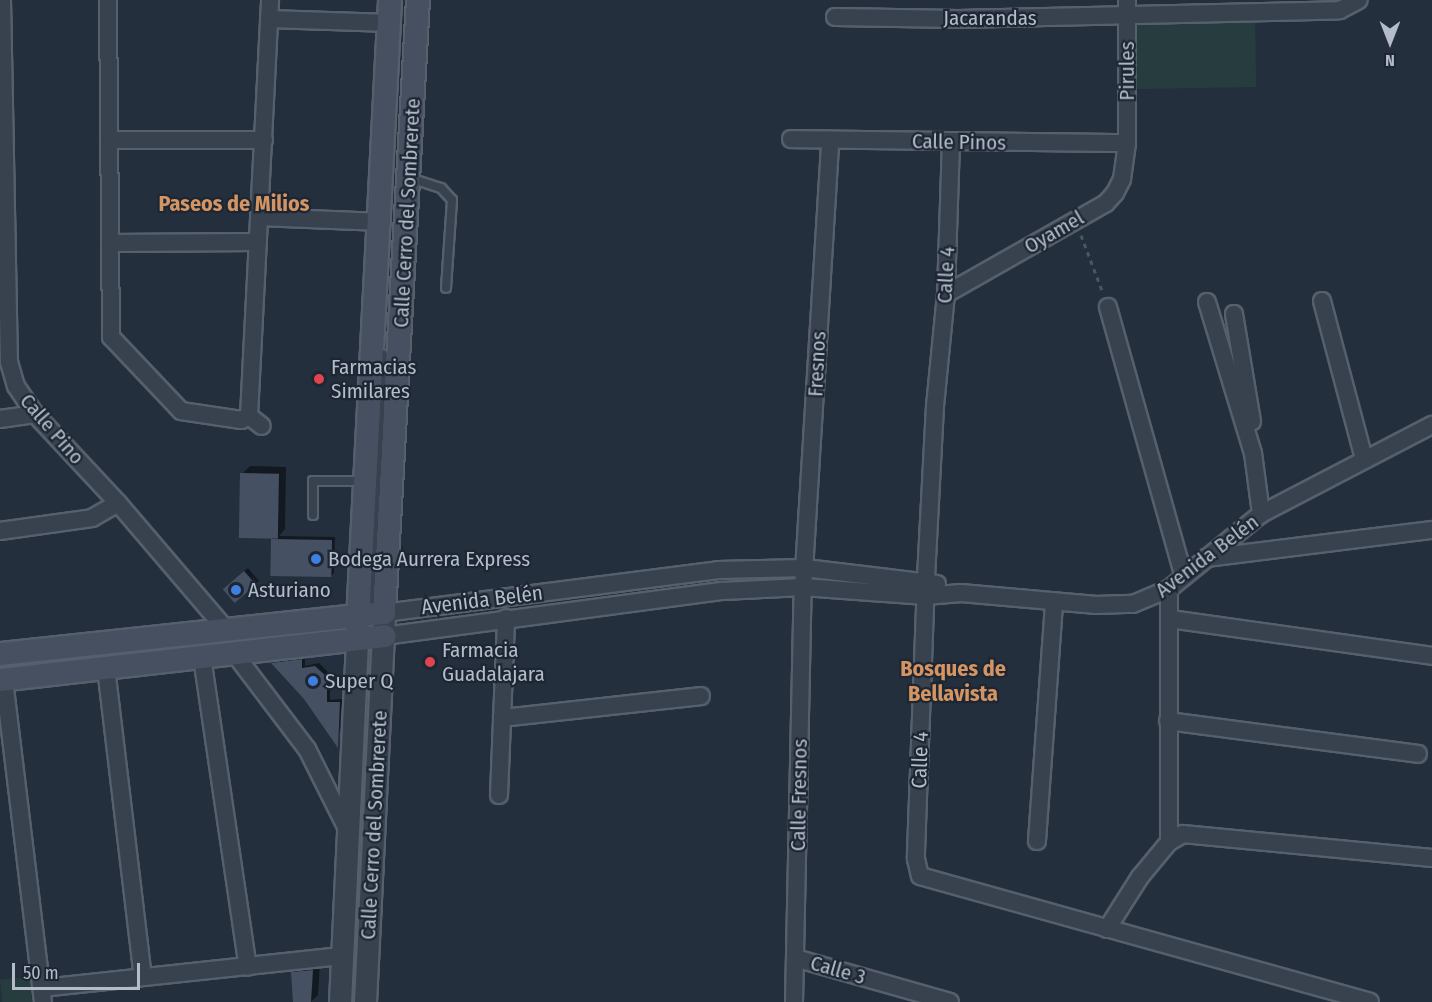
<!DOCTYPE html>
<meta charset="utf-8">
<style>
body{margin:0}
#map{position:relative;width:1432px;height:1002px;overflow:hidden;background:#242f3e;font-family:"Fira Sans Condensed",sans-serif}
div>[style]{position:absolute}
.green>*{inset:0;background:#263c3f;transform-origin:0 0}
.shadow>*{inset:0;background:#0007}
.building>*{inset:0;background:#455162;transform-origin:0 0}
.path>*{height:3px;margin-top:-1.5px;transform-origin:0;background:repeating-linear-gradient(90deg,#44595c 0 4.5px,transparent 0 9px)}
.roads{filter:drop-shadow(2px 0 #565f6c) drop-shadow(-2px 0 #565f6c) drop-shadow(0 2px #565f6c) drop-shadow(0 -2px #565f6c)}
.service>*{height:8px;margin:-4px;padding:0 4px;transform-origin:4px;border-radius:4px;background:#38414e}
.minor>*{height:16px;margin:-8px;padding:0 8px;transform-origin:8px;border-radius:8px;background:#38414e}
.tertiary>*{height:21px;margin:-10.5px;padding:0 10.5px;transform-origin:10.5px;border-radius:10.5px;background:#38414e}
.secondary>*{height:22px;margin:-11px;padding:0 11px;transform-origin:11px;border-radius:11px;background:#465061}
.dots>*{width:16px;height:16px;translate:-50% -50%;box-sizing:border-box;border:3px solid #1d2633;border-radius:50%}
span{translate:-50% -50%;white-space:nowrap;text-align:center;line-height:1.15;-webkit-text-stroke:4.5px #1d2633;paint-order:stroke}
.street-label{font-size:21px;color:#b4bcc9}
.poi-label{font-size:21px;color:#b4bcc9}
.left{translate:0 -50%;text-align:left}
.neighbourhood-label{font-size:22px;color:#d59563;font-weight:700}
.north{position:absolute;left:1360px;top:12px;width:60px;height:60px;-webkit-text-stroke:4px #1d2633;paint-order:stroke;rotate:180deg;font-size:16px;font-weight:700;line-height:24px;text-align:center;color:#b4bcc9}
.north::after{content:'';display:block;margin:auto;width:21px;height:27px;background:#b4bcc9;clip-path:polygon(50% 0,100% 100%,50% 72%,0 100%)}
.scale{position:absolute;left:12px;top:963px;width:128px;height:27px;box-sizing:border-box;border:3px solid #b4bcc9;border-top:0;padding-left:8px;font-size:18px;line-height:21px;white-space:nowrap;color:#b4bcc9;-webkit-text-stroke:4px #1d2633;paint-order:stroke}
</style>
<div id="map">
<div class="green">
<div style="left:1255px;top:16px;width:71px;height:130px;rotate:89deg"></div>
<div style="left:30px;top:977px;width:25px;height:30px;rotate:85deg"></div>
</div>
<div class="shadow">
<div style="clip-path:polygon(250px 466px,286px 467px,285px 529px,279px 536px,335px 537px,334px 573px,331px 576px,272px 539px,242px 474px)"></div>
<div style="clip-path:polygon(248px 568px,259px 581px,234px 601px,228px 585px)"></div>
<div style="clip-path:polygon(305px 656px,305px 666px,319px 663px,330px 674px,330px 700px,342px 699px,338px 746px,305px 698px,273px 663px)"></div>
<div style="clip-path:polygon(320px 963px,318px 995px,311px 1002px,294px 1002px,292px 973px,300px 965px)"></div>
</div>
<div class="building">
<div style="left:240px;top:473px;width:39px;height:65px;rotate:1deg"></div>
<div style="left:271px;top:539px;width:61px;height:37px;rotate:1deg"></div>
<div style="left:244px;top:571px;width:18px;height:28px;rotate:49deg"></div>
<div style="clip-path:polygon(302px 659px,302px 668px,315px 666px,327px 677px,327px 702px,340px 702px,338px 748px,304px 699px,271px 663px)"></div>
<div style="clip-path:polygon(313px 970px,311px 1002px,293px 1002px,291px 972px)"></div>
</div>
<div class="path">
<div style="left:1081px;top:235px;width:62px;rotate:69.2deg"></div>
</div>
<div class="roads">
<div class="service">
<div style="left:410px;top:178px;width:33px;rotate:18deg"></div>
<div style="left:441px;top:188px;width:16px;rotate:47deg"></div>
<div style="left:452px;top:200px;width:88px;rotate:93.9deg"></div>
<div style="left:313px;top:515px;width:34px;rotate:-90deg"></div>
<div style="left:313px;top:481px;width:50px"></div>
<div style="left:371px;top:614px;width:260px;rotate:-87.4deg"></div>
</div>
<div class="minor">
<div style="left:2px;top:0;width:362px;rotate:88.9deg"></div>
<div style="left:9px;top:362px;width:25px;rotate:74deg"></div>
<div style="left:16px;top:386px;width:34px;rotate:56deg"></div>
<div style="left:35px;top:414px;width:122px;rotate:47deg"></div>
<div style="left:118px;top:503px;width:163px;rotate:49.5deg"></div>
<div style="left:108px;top:0;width:337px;rotate:89.5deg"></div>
<div style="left:111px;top:337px;width:102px;rotate:46.6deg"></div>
<div style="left:181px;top:411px;width:61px;rotate:8.5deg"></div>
<div style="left:241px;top:420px;width:9px;rotate:-27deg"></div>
<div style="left:249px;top:416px;width:16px;rotate:38deg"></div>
<div style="left:835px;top:17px;width:123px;rotate:0.9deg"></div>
<div style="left:958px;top:19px;width:382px;rotate:-1.3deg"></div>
<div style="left:1340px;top:10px;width:21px;rotate:-28deg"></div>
<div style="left:269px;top:19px;width:121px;rotate:1.9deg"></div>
<div style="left:791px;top:139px;width:336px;rotate:0.7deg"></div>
<div style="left:111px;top:140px;width:153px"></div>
<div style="left:951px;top:142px;width:152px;rotate:91.9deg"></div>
<div style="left:946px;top:294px;width:113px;rotate:95.6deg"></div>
<div style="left:935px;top:406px;width:174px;rotate:93deg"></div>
<div style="left:926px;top:580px;width:279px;rotate:92.1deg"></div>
<div style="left:916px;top:859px;width:17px;rotate:77deg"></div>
<div style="left:920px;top:876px;width:467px;rotate:15.6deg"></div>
<div style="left:259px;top:217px;width:123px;rotate:2.3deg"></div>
<div style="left:111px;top:243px;width:147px;rotate:-0.4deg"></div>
<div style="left:946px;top:294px;width:184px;rotate:-29.6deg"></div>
<div style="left:1106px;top:203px;width:13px;rotate:-48deg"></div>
<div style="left:1115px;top:193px;width:16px;rotate:-63deg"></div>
<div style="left:1122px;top:179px;width:36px;rotate:-82deg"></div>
<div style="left:1127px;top:143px;width:143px;rotate:-90deg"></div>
<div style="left:1322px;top:301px;width:163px;rotate:75.1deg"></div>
<div style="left:1207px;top:302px;width:158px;rotate:73.1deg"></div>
<div style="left:1253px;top:453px;width:62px;rotate:82.5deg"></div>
<div style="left:1108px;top:307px;width:280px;rotate:74.3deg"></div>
<div style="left:1234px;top:314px;width:109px;rotate:80.5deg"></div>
<div style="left:249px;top:416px;width:417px;rotate:-87.1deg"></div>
<div style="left:0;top:419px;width:35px;rotate:-8deg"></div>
<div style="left:0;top:531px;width:93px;rotate:-8deg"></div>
<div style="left:92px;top:518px;width:30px;rotate:-30deg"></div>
<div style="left:1206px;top:558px;width:228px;rotate:-7.1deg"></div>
<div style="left:1169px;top:589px;width:253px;rotate:90deg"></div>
<div style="left:384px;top:613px;width:337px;rotate:-7.3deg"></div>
<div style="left:718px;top:570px;width:87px;rotate:-1.3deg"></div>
<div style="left:805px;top:568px;width:133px;rotate:6.9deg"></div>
<div style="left:1170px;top:619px;width:265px;rotate:8deg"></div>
<div style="left:384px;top:636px;width:342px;rotate:-7.6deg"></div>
<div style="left:723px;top:591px;width:80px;rotate:-2.9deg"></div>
<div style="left:803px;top:587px;width:123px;rotate:4.2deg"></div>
<div style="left:926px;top:596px;width:35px;rotate:-5deg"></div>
<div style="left:961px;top:593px;width:136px;rotate:5.1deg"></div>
<div style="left:1096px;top:605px;width:37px;rotate:-2deg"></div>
<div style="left:1133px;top:604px;width:39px;rotate:-23deg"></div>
<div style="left:1169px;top:589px;width:119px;rotate:-39.2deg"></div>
<div style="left:1261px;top:514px;width:193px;rotate:-27.5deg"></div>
<div style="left:234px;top:653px;width:121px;rotate:52.8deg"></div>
<div style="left:307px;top:749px;width:92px;rotate:63.4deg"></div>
<div style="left:202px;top:657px;width:313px;rotate:81.6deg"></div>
<div style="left:106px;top:668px;width:311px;rotate:83.2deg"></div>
<div style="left:4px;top:680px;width:324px;rotate:83.1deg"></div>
<div style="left:502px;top:718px;width:200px;rotate:-6.3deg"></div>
<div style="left:1168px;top:721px;width:252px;rotate:7.5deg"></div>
<div style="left:499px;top:795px;width:177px;rotate:-87.7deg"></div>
<div style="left:1037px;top:841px;width:240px;rotate:-85.9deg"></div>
<div style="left:1107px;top:929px;width:62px;rotate:-57.6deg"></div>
<div style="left:1140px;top:877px;width:45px;rotate:-50.4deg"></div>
<div style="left:1169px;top:842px;width:16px;rotate:-30deg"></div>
<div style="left:1183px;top:834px;width:250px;rotate:5.5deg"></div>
<div style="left:795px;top:958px;width:161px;rotate:15.8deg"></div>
<div style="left:42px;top:988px;width:302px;rotate:-6.1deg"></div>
<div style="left:794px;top:1002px;width:415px;rotate:-88.8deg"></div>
<div style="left:803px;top:587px;width:448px;rotate:-86.5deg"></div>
</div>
<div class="tertiary">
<div style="left:340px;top:1002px;width:363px;rotate:-87.3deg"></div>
<div style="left:365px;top:1002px;width:389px;rotate:-87.2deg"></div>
</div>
<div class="secondary">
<div style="left:357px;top:639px;width:640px;rotate:-87.04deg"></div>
<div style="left:0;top:654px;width:386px;rotate:-6.1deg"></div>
<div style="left:384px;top:613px;width:614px;rotate:-86.83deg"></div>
<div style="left:0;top:680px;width:387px;rotate:-6.5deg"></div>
</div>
</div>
<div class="dots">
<div style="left:319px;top:379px;background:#e0444e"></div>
<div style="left:316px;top:559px;background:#3f7fe0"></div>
<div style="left:236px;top:590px;background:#3f7fe0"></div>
<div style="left:430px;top:662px;background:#e0444e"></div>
<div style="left:313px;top:681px;background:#3f7fe0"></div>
</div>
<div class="street-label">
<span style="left:990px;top:18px">Jacarandas</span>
<span style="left:1127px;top:71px;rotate:-90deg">Pirules</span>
<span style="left:959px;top:142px;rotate:1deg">Calle Pinos</span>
<span style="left:407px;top:213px;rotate:-87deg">Calle Cerro del Sombrerete</span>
<span style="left:1054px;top:232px;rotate:-30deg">Oyamel</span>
<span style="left:946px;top:275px;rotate:-87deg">Calle 4</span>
<span style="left:817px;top:364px;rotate:-87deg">Fresnos</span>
<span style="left:52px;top:429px;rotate:49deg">Calle Pino</span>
<span style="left:1207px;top:556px;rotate:-37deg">Avenida Belén</span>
<span style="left:482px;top:600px;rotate:-7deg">Avenida Belén</span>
<span style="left:920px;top:760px;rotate:-88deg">Calle 4</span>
<span style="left:799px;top:795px;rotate:-89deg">Calle Fresnos</span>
<span style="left:374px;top:825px;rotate:-87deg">Calle Cerro del Sombrerete</span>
<span style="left:838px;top:970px;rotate:16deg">Calle 3</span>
</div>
<div class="poi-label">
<span class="left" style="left:331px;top:379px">Farmacias<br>Similares</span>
<span class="left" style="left:328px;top:559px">Bodega Aurrera Express</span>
<span class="left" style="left:248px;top:590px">Asturiano</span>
<span class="left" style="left:442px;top:662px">Farmacia<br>Guadalajara</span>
<span class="left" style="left:325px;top:681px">Super Q</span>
</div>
<div class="neighbourhood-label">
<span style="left:234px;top:204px">Paseos de Milios</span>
<span style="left:953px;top:681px">Bosques de<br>Bellavista</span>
</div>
<div class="north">N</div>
<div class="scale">50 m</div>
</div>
